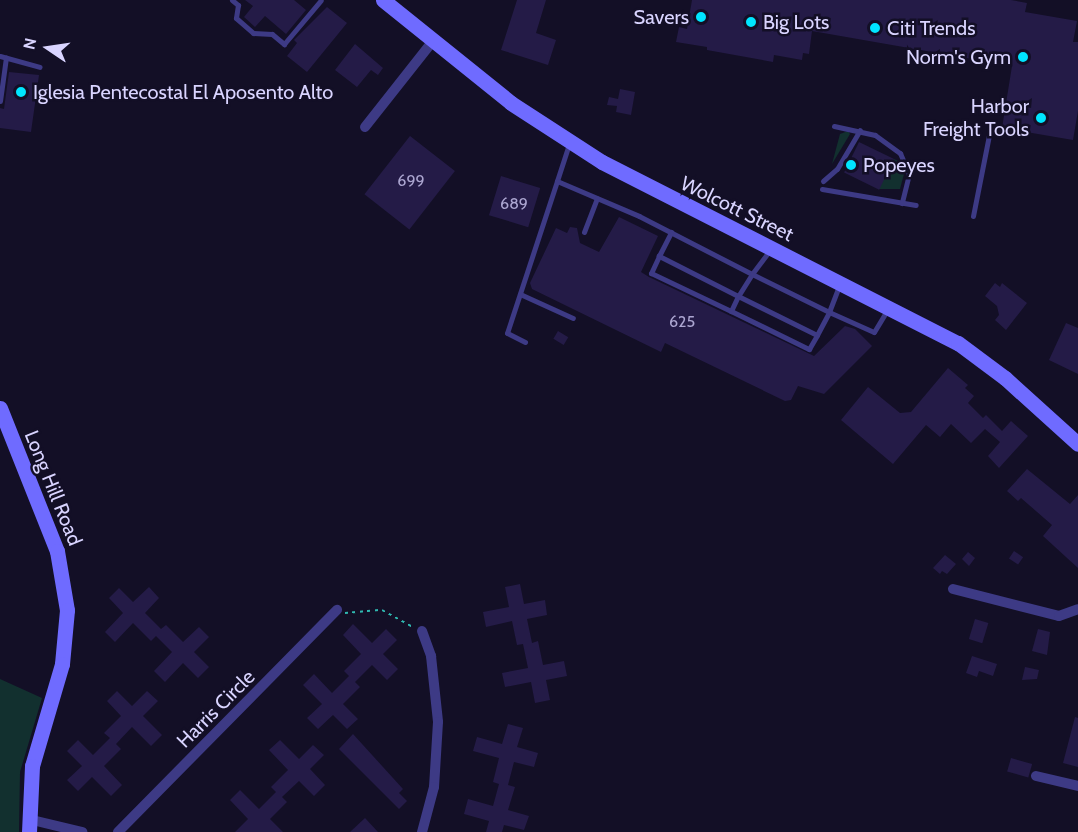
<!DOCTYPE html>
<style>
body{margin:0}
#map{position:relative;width:1078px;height:832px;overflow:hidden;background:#130f26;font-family:Cabin,sans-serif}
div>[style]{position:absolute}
.green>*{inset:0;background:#12302f}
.building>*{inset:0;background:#241b47;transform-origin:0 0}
.path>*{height:2px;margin-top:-1px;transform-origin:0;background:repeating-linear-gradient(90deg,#2fb8b0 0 3px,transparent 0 7.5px)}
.lane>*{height:5px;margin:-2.5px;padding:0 2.5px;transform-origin:2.5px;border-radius:2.5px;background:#3d3a85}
.street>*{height:10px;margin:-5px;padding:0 5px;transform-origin:5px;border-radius:5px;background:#3d3a85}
.secondary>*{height:15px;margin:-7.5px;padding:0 7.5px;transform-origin:7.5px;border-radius:7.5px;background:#6f6bff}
.dots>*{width:16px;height:16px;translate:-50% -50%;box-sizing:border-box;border:3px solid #130f26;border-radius:50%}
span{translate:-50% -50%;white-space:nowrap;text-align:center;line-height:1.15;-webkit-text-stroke:5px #130f26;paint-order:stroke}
.number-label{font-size:16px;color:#aca6d1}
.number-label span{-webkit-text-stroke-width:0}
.poi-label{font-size:20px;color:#d9d4ff}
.right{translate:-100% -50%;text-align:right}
.left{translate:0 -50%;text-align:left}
.street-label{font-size:20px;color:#d9d4ff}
.north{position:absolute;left:18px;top:18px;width:60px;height:60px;-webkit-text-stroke:4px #130f26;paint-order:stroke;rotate:283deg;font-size:16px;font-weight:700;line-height:24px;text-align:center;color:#d9d4ff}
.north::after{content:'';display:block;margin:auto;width:21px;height:27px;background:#d9d4ff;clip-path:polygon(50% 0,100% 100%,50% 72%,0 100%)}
</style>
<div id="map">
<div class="green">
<div style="clip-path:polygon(848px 131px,850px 134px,832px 164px,840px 134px)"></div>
<div style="clip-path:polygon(894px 159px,904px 164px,905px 170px,900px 189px,878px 189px)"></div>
<div style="clip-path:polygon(0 679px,42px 698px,20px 772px,19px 832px,0 832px)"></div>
</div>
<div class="building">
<div style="clip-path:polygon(245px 0,294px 0,306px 10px,286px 34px,265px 16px,255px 27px,244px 17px,253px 6px)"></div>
<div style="clip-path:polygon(517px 0,546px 0,536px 33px,556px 40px,548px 65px,501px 50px)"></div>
<div style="clip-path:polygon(692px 0,1011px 0,1027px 3px,1025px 12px,1077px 21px,1073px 42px,1078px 42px,1078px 111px,1073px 140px,1002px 128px,1012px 66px,812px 31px,809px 54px,803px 53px,802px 60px,774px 55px,773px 62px,707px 50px,707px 47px,676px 42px,679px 27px,687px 29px)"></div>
<div style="clip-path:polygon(327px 7px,347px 23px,307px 72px,287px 56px,297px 43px,294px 40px)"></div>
<div style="clip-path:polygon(355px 44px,383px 68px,378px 75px,371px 70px,357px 87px,335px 70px)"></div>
<div style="clip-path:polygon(9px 72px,39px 75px,31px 132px,0 128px,0 108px,4px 109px)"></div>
<div style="clip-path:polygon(620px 89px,635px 92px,631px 115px,616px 112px,617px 106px,607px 105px,609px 97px,618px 99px)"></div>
<div style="left:410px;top:136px;width:57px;height:74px;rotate:38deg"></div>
<div style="left:859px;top:142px;width:39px;height:34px;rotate:26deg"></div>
<div style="left:501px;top:176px;width:41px;height:41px;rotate:17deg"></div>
<div style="clip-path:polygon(619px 217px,658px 236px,641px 272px,649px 277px,814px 356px,845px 326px,855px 329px,872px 346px,824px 394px,798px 386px,791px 400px,785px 401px,665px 343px,661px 352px,532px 289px,530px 283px,556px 228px,567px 233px,570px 227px,577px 228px,580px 243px,599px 252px)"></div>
<div style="clip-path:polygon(995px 283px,1000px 287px,1002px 283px,1027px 303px,1006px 330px,995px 320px,999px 315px,997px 306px,985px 296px)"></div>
<div style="clip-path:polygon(1066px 323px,1078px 328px,1078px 374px,1049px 360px)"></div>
<div style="left:558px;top:331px;width:12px;height:9px;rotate:31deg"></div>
<div style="clip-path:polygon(948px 368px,968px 385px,965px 388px,974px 396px,968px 403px,983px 418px,986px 415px,1002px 431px,1011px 421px,1028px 436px,999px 468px,988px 456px,1000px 442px,985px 429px,971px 443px,951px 424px,940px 437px,926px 425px,893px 464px,841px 420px,868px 387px,900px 413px,911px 412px)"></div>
<div style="clip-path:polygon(1027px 469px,1070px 504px,1078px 495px,1078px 568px,1043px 536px,1052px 525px,1021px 498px,1018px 501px,1007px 491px)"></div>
<div style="left:1014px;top:551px;width:11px;height:9px;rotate:34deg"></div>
<div style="clip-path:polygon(968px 552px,975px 558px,969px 566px,962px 559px)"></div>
<div style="clip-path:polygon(945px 555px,956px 564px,947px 574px,942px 571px,940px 574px,933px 568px)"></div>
<div style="clip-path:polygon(520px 584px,524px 604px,545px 600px,547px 615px,527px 619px,532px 643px,538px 641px,543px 665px,564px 661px,567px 676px,546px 680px,550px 700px,535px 703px,531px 682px,505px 687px,502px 673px,528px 668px,523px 644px,517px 645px,512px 621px,486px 627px,483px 612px,509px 607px,505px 587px)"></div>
<div style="clip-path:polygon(149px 587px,159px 598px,145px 613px,161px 629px,166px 625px,183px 642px,199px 627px,209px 637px,194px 652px,209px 667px,198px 678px,183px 663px,165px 682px,154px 671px,172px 652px,156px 636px,151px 641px,133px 623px,115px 642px,105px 632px,123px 613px,109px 598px,119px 588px,133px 602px)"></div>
<div style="left:975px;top:619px;width:14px;height:21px;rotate:17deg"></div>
<div style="clip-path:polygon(353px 624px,372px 643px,386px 629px,397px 640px,383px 654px,398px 669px,387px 680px,372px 665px,355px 682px,360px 687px,343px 704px,358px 719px,347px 729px,333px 715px,318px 729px,307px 718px,322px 704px,303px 685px,314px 674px,332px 693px,349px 676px,344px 671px,361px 654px,343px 635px)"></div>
<div style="clip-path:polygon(1038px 629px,1050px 632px,1047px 655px,1032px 651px)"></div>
<div style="clip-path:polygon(972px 656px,997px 664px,993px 676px,979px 671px,977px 677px,966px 673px)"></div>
<div style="clip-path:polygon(1025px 667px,1039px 670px,1037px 679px,1022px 680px)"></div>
<div style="clip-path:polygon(117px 691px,132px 706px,147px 691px,158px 701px,143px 716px,162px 735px,151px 746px,132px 727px,116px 744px,121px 749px,104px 766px,122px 785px,111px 796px,92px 777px,78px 791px,67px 780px,82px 766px,67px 751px,78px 740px,93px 755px,110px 738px,104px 733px,121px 716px,107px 701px)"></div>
<div style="clip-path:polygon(1075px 717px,1078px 718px,1078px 767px,1063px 763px)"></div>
<div style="clip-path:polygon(508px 724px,523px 728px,517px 747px,538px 753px,534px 767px,514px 762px,508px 785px,515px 787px,508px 810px,529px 816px,524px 830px,504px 825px,502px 832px,486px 832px,489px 821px,464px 814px,468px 799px,493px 806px,499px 784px,493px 782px,499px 758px,473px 751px,477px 737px,502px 744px)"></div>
<div style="clip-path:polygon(353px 734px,403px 789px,399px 793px,407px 801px,399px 809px,339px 749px)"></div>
<div style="clip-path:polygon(280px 740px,299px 759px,313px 745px,324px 755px,310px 769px,325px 785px,314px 796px,299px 781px,282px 797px,287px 802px,270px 819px,283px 832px,235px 832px,248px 819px,230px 800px,240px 790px,259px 809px,276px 792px,271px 787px,288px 770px,269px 750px)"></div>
<div style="left:1011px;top:758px;width:22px;height:14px;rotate:16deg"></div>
<div style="clip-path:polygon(365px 818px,378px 832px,350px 832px)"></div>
</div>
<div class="path">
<div style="left:345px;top:613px;width:37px;rotate:-5deg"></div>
<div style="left:382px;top:610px;width:37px;rotate:29deg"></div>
</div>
<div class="lane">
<div style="left:232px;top:0;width:8px;rotate:40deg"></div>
<div style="left:238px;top:5px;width:13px;rotate:99deg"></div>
<div style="left:236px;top:18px;width:23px;rotate:41deg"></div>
<div style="left:253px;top:33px;width:19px;rotate:3deg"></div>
<div style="left:272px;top:34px;width:16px;rotate:40deg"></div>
<div style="left:284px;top:44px;width:57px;rotate:-49.9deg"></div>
<div style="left:0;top:56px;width:41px;rotate:15.4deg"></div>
<div style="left:0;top:101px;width:44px;rotate:-82.2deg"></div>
<div style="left:834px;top:126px;width:42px;rotate:12.4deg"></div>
<div style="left:875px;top:135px;width:31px;rotate:36deg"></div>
<div style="left:900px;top:153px;width:23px;rotate:67deg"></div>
<div style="left:909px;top:174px;width:30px;rotate:104deg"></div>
<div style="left:569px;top:144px;width:39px;rotate:108deg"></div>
<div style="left:557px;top:181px;width:89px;rotate:23.1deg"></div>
<div style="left:639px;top:216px;width:127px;rotate:27.2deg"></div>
<div style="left:752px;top:274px;width:26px;rotate:122deg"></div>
<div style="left:738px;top:296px;width:89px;rotate:-153.1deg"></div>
<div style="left:659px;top:256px;width:27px;rotate:-63deg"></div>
<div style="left:823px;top:181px;width:18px;rotate:-41deg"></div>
<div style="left:837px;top:169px;width:45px;rotate:-59.5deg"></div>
<div style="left:822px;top:189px;width:95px;rotate:9.7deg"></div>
<div style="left:973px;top:216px;width:83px;rotate:-78.8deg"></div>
<div style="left:584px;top:232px;width:36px;rotate:-69deg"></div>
<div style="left:770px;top:250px;width:30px;rotate:127deg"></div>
<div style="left:752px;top:274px;width:86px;rotate:26.3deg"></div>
<div style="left:829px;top:312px;width:30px;rotate:-69deg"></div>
<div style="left:659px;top:256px;width:19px;rotate:115deg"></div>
<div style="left:651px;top:273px;width:89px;rotate:25.4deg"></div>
<div style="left:731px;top:311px;width:17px;rotate:-65deg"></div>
<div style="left:738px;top:296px;width:88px;rotate:26.3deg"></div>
<div style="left:817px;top:335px;width:26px;rotate:-62deg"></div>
<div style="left:829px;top:312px;width:49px;rotate:24deg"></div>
<div style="left:874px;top:332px;width:27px;rotate:-59deg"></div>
<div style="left:520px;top:294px;width:58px;rotate:24.4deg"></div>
<div style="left:731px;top:311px;width:87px;rotate:26deg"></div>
<div style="left:809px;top:349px;width:16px;rotate:-60deg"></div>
<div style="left:525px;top:342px;width:20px;rotate:-153deg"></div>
<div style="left:507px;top:333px;width:160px;rotate:-71.8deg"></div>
</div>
<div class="street">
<div style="left:365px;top:127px;width:110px;rotate:-51.7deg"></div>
<div style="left:953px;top:589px;width:109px;rotate:14.3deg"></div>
<div style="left:1059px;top:616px;width:20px;rotate:-20deg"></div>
<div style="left:422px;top:631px;width:27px;rotate:70deg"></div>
<div style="left:431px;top:656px;width:66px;rotate:83.9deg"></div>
<div style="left:438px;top:722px;width:65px;rotate:93.5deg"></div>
<div style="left:434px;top:787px;width:47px;rotate:104.9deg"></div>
<div style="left:1036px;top:776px;width:43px;rotate:13.4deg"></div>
<div style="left:28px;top:819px;width:56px;rotate:13.5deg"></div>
<div style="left:118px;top:832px;width:312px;rotate:-45.4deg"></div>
</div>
<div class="secondary">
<div style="left:383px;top:0;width:164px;rotate:38.8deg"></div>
<div style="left:511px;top:103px;width:108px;rotate:33deg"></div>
<div style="left:602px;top:162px;width:399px;rotate:27deg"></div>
<div style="left:958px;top:343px;width:59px;rotate:36.7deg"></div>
<div style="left:1005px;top:378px;width:98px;rotate:42.1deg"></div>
<div style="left:0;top:408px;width:154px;rotate:68.3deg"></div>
<div style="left:57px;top:551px;width:60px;rotate:80.4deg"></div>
<div style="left:67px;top:610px;width:54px;rotate:95.3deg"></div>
<div style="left:62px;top:664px;width:106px;rotate:106.4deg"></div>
<div style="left:32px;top:766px;width:66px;rotate:92.6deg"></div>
</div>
<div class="dots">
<div style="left:701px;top:17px;background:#00e5ff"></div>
<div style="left:751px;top:22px;background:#00e5ff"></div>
<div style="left:875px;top:28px;background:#00e5ff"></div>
<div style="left:1023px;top:57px;background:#00e5ff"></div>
<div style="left:21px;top:92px;background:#00e5ff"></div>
<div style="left:1041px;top:118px;background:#00e5ff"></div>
<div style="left:851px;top:165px;background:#00e5ff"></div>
</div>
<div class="number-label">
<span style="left:411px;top:181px">699</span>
<span style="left:514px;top:204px">689</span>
<span style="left:682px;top:322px">625</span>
</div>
<div class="poi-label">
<span class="right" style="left:689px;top:17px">Savers</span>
<span class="left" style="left:763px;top:22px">Big Lots</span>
<span class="left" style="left:887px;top:28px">Citi Trends</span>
<span class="right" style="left:1011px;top:57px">Norm's Gym</span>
<span class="left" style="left:33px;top:92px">Iglesia Pentecostal El Aposento Alto</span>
<span class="right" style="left:1029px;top:118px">Harbor<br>Freight Tools</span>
<span class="left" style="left:863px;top:165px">Popeyes</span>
</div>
<div class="street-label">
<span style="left:737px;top:209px;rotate:26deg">Wolcott Street</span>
<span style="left:53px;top:488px;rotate:68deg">Long Hill Road</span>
<span style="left:216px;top:709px;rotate:-45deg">Harris Circle</span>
</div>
<div class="north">N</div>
</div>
